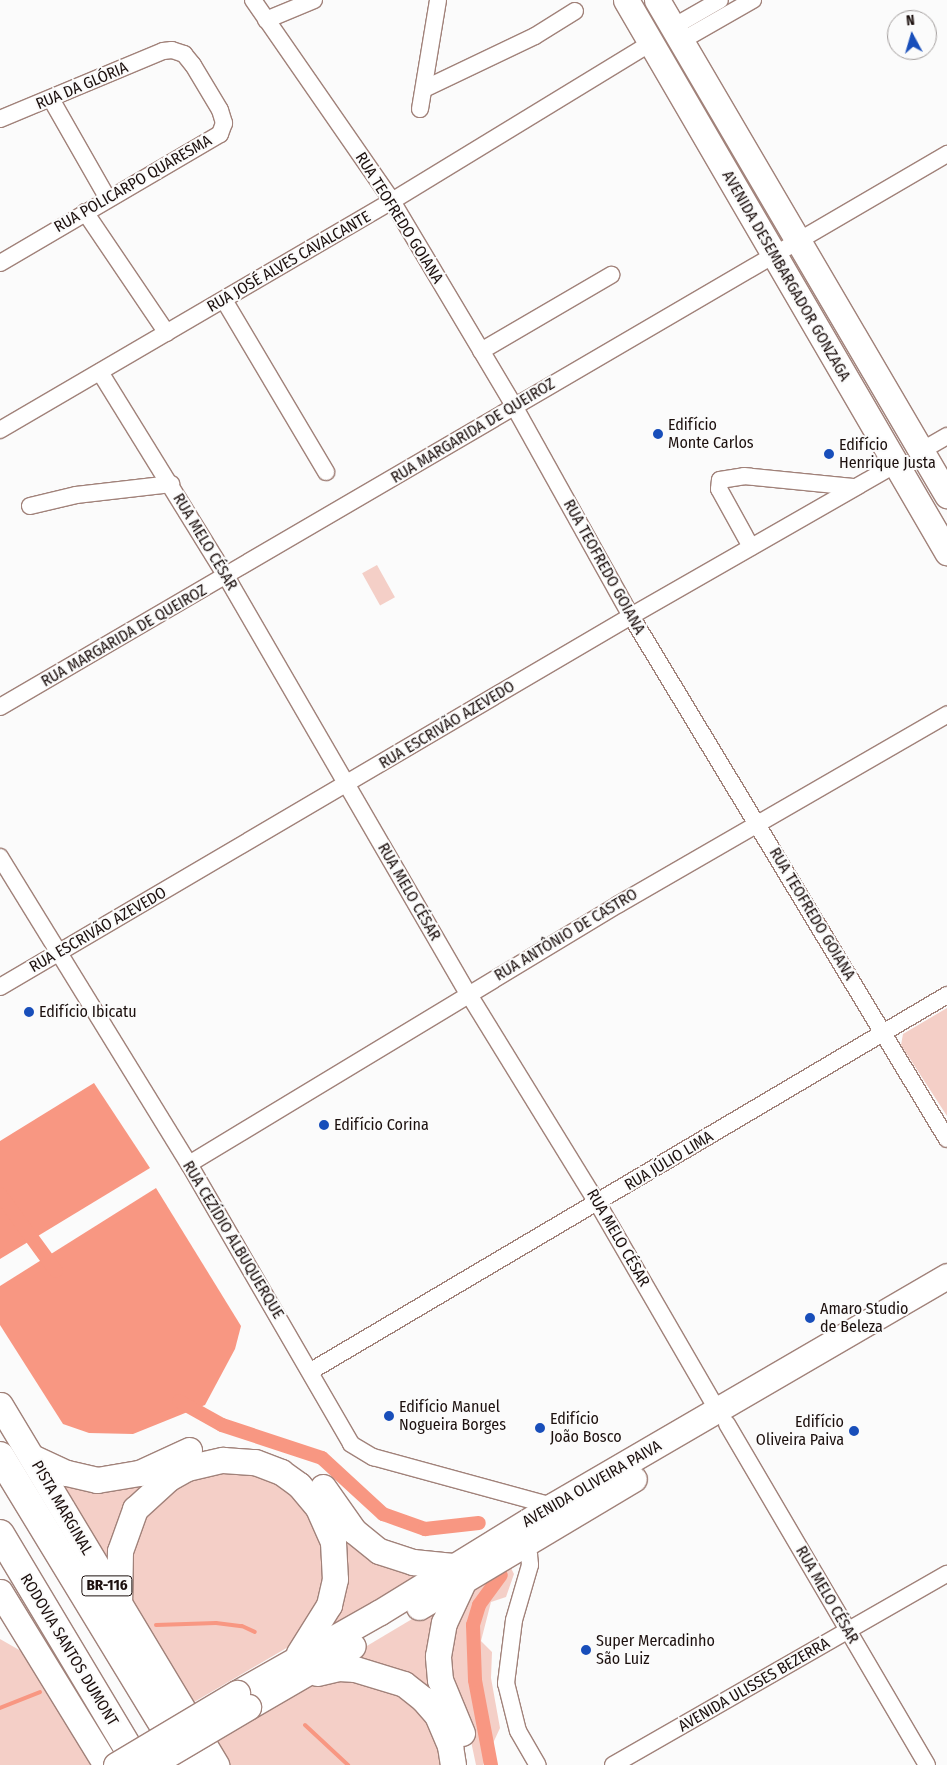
<!DOCTYPE html>
<meta charset="utf-8">
<style>
body{margin:0}
#map{position:relative;width:947px;height:1765px;overflow:hidden;background:#fbfbfb;font-family:"Fira Sans Condensed",sans-serif}
div>[style]{position:absolute}
.green>*{inset:0;background:#f4cfc7;transform-origin:0 0}
.water>*{inset:0;background:#f89782}
.stream>*{height:4px;margin:-2px;padding:0 2px;transform-origin:2px;border-radius:2px;background:#f89782}
.canal>*{height:14px;margin:-7px;padding:0 7px;transform-origin:7px;border-radius:7px;background:#f89782}
.roads{filter:drop-shadow(1px 0 #a1827a) drop-shadow(-1px 0 #a1827a) drop-shadow(0 1px #a1827a) drop-shadow(0 -1px #a1827a)}
.street>*{height:16px;margin:-8px;padding:0 8px;transform-origin:8px;border-radius:8px;background:#fff}
.primary>*{height:25px;margin:-12.5px;padding:0 12.5px;transform-origin:12.5px;border-radius:12.5px;background:#fff}
.highway>*{height:28px;margin:-14px;padding:0 14px;transform-origin:14px;border-radius:14px;background:#fff}
.bridges{filter:drop-shadow(1px 0 #a1827a) drop-shadow(-1px 0 #a1827a) drop-shadow(0 1px #a1827a) drop-shadow(0 -1px #a1827a)}
.primary-bridge>*{height:25px;margin:-12.5px;padding:0 12.5px;transform-origin:12.5px;border-radius:12.5px;background:#fff}
.dots>*{width:14px;height:14px;translate:-50% -50%;box-sizing:border-box;border:2px solid #fbfbfb;border-radius:50%}
span{translate:-50% -50%;white-space:nowrap;text-align:center;line-height:1.15;-webkit-text-stroke:4px #fbfbfb;paint-order:stroke}
.shield-label span{padding:1px 4px;background:#fbfbfb;border:1px solid;border-radius:4px;-webkit-text-stroke-width:0}
.shield-label{font-size:15px;color:#1c100e;font-weight:700}
.street-label{font-size:16px;color:#1c100e}
.poi-label{font-size:16px;color:#1c100e}
.left{translate:0 -50%;text-align:left}
.right{translate:-100% -50%;text-align:right}
.north{position:absolute;left:887px;top:10px;width:50px;height:50px;box-sizing:border-box;background:#fbfbfb;border:1px solid #a29d9c;border-radius:50%;rotate:354deg;font-size:14px;font-weight:700;line-height:20px;text-align:center;color:#1c100e}
.north::after{content:'';display:block;margin:auto;width:18px;height:22px;background:#184eba;clip-path:polygon(50% 0,100% 100%,50% 72%,0 100%)}
</style>
<div id="map">
<div class="green">
<div style="left:377px;top:565px;width:37px;height:17px;rotate:61deg"></div>
<div style="clip-path:polygon(947px 1008px,947px 1116px,901px 1045px,903px 1034px)"></div>
<div style="clip-path:polygon(243px 1449px,273px 1458px,301px 1475px,319px 1492px,348px 1536px,374px 1556px,411px 1569px,430px 1569px,322px 1632px,336px 1602px,341px 1569px,338px 1535px,328px 1511px,315px 1493px,285px 1468px,255px 1455px,209px 1452px,190px 1457px,160px 1473px,137px 1494px,122px 1516px,112px 1545px,111px 1580px,45px 1468px,72px 1482px,108px 1485px,145px 1476px,185px 1455px,206px 1450px)"></div>
<div style="clip-path:polygon(228px 1465px,283px 1481px,317px 1519px,328px 1586px,295px 1643px,189px 1705px,132px 1614px,125px 1548px,163px 1487px)"></div>
<div style="clip-path:polygon(508px 1562px,514px 1574px,506px 1597px,491px 1602px,481px 1641px,492px 1652px,491px 1678px,500px 1728px,483px 1765px,476px 1765px,468px 1727px,443px 1662px,463px 1597px)"></div>
<div style="clip-path:polygon(449px 1597px,441px 1710px,340px 1662px)"></div>
<div style="clip-path:polygon(0 1639px,21px 1651px,43px 1675px,96px 1761px,90px 1765px,0 1765px)"></div>
<div style="clip-path:polygon(319px 1678px,382px 1680px,432px 1720px,447px 1765px,224px 1765px,209px 1740px)"></div>
</div>
<div class="water">
<div style="clip-path:polygon(94px 1083px,150px 1168px,0 1259px,0 1141px)"></div>
<div style="clip-path:polygon(156px 1188px,241px 1326px,235px 1349px,205px 1405px,133px 1434px,89px 1433px,63px 1424px,0 1325px,0 1286px)"></div>
</div>
<div class="stream">
<div style="left:156px;top:1625px;width:60px;rotate:-1.9deg"></div>
<div style="left:216px;top:1623px;width:26px;rotate:7deg"></div>
<div style="left:242px;top:1626px;width:14px;rotate:25deg"></div>
<div style="left:0;top:1708px;width:43px;rotate:-21.8deg"></div>
<div style="left:305px;top:1725px;width:59px;rotate:42.9deg"></div>
</div>
<div class="canal">
<div style="left:0;top:1194px;width:95px;rotate:54deg"></div>
<div style="left:179px;top:1401px;width:49px;rotate:29.2deg"></div>
<div style="left:222px;top:1425px;width:105px;rotate:18.3deg"></div>
<div style="left:322px;top:1458px;width:83px;rotate:42.6deg"></div>
<div style="left:383px;top:1514px;width:45px;rotate:19.7deg"></div>
<div style="left:425px;top:1529px;width:54px;rotate:-6.3deg"></div>
<div style="left:491px;top:1765px;width:86px;rotate:-100.7deg"></div>
<div style="left:475px;top:1680px;width:55px;rotate:-92.1deg"></div>
<div style="left:473px;top:1625px;width:21px;rotate:-73deg"></div>
<div style="left:479px;top:1605px;width:37px;rotate:-54deg"></div>
</div>
<div class="roads">
<div class="street">
<div style="left:253px;top:0;width:244px;rotate:55.3deg"></div>
<div style="left:392px;top:201px;width:239px;rotate:59.2deg"></div>
<div style="left:514px;top:406px;width:240px;rotate:60.9deg"></div>
<div style="left:631px;top:616px;width:611px;rotate:58.86deg"></div>
<div style="left:266px;top:20px;width:52px;rotate:-22.6deg"></div>
<div style="left:673px;top:27px;width:54px;rotate:-29.9deg"></div>
<div style="left:681px;top:41px;width:83px;rotate:-29.7deg"></div>
<div style="left:424px;top:89px;width:123px;rotate:-25.5deg"></div>
<div style="left:535px;top:36px;width:47px;rotate:-32deg"></div>
<div style="left:51px;top:99px;width:115px;rotate:60.3deg"></div>
<div style="left:420px;top:109px;width:110px;rotate:-80.6deg"></div>
<div style="left:0;top:119px;width:177px;rotate:-22.6deg"></div>
<div style="left:163px;top:51px;width:9px;rotate:-6deg"></div>
<div style="left:172px;top:50px;width:13px;rotate:18deg"></div>
<div style="left:184px;top:54px;width:14px;rotate:51deg"></div>
<div style="left:193px;top:65px;width:52px;rotate:59deg"></div>
<div style="left:220px;top:110px;width:14px;rotate:73deg"></div>
<div style="left:224px;top:123px;width:12px;rotate:110deg"></div>
<div style="left:220px;top:134px;width:255px;rotate:149.6deg"></div>
<div style="left:85px;top:212px;width:146px;rotate:55.9deg"></div>
<div style="left:224px;top:300px;width:200px;rotate:59.3deg"></div>
<div style="left:481px;top:351px;width:151px;rotate:-30.3deg"></div>
<div style="left:100px;top:372px;width:242px;rotate:58.3deg"></div>
<div style="left:227px;top:578px;width:480px;rotate:59.9deg"></div>
<div style="left:468px;top:993px;width:248px;rotate:58.4deg"></div>
<div style="left:598px;top:1204px;width:239px;rotate:59.9deg"></div>
<div style="left:0;top:430px;width:454px;rotate:-30.3deg"></div>
<div style="left:392px;top:201px;width:303px;rotate:-31.4deg"></div>
<div style="left:921px;top:451px;width:30px;rotate:-30deg"></div>
<div style="left:30px;top:506px;width:47px;rotate:-13.4deg"></div>
<div style="left:76px;top:495px;width:96px;rotate:-6.6deg"></div>
<div style="left:751px;top:547px;width:66px;rotate:-118.9deg"></div>
<div style="left:719px;top:489px;width:9px;rotate:-84deg"></div>
<div style="left:720px;top:480px;width:24px;rotate:-9deg"></div>
<div style="left:744px;top:476px;width:112px;rotate:5.7deg"></div>
<div style="left:0;top:707px;width:1097px;rotate:-30.28deg"></div>
<div style="left:0;top:857px;width:361px;rotate:58.4deg"></div>
<div style="left:189px;top:1164px;width:323px;rotate:59.9deg"></div>
<div style="left:351px;top:1444px;width:26px;rotate:31deg"></div>
<div style="left:373px;top:1457px;width:186px;rotate:15.3deg"></div>
<div style="left:0;top:987px;width:732px;rotate:-30.45deg"></div>
<div style="left:631px;top:616px;width:304px;rotate:-29.8deg"></div>
<div style="left:189px;top:1164px;width:502px;rotate:-31.16deg"></div>
<div style="left:619px;top:904px;width:379px;rotate:-30deg"></div>
<div style="left:311px;top:1371px;width:739px;rotate:-30.59deg"></div>
<div style="left:727px;top:1424px;width:395px;rotate:59.6deg"></div>
<div style="left:523px;top:1546px;width:11px;rotate:56deg"></div>
<div style="left:529px;top:1555px;width:10px;rotate:84deg"></div>
<div style="left:530px;top:1565px;width:57px;rotate:106.2deg"></div>
<div style="left:514px;top:1620px;width:64px;rotate:97.2deg"></div>
<div style="left:506px;top:1683px;width:49px;rotate:76deg"></div>
<div style="left:518px;top:1731px;width:39px;rotate:60deg"></div>
<div style="left:613px;top:1765px;width:385px;rotate:-29.8deg"></div>
</div>
<div class="primary">
<div style="left:626px;top:0;width:639px;rotate:59.82deg"></div>
<div style="left:657px;top:0;width:574px;rotate:59.64deg"></div>
<div style="left:0;top:1405px;width:420px;rotate:59deg"></div>
<div style="left:32px;top:1457px;width:38px;rotate:25deg"></div>
<div style="left:67px;top:1473px;width:31px;rotate:13deg"></div>
<div style="left:97px;top:1480px;width:43px;rotate:-9.5deg"></div>
<div style="left:139px;top:1473px;width:55px;rotate:-24.7deg"></div>
<div style="left:323px;top:1487px;width:54px;rotate:54.8deg"></div>
<div style="left:354px;top:1531px;width:32px;rotate:39deg"></div>
<div style="left:379px;top:1551px;width:36px;rotate:18deg"></div>
<div style="left:413px;top:1562px;width:40px;rotate:5.7deg"></div>
<div style="left:0;top:1592px;width:203px;rotate:58.5deg"></div>
<div style="left:119px;top:1607px;width:56px;rotate:-89deg"></div>
<div style="left:120px;top:1551px;width:45px;rotate:-70.3deg"></div>
<div style="left:135px;top:1509px;width:46px;rotate:-42.4deg"></div>
<div style="left:169px;top:1478px;width:21px;rotate:-29deg"></div>
<div style="left:187px;top:1468px;width:37px;rotate:-13deg"></div>
<div style="left:223px;top:1460px;width:32px;rotate:4deg"></div>
<div style="left:255px;top:1462px;width:28px;rotate:21deg"></div>
<div style="left:281px;top:1472px;width:22px;rotate:36deg"></div>
<div style="left:299px;top:1485px;width:30px;rotate:50deg"></div>
<div style="left:318px;top:1508px;width:37px;rotate:66deg"></div>
<div style="left:333px;top:1542px;width:37px;rotate:87deg"></div>
<div style="left:335px;top:1579px;width:27px;rotate:103deg"></div>
<div style="left:329px;top:1605px;width:57px;rotate:122deg"></div>
<div style="left:419px;top:1607px;width:250px;rotate:-30.8deg"></div>
<div style="left:317px;top:1673px;width:23px;rotate:-13deg"></div>
<div style="left:339px;top:1668px;width:16px;rotate:4deg"></div>
<div style="left:355px;top:1669px;width:51px;rotate:17deg"></div>
<div style="left:404px;top:1684px;width:24px;rotate:38deg"></div>
<div style="left:423px;top:1699px;width:21px;rotate:49deg"></div>
<div style="left:437px;top:1715px;width:34px;rotate:67deg"></div>
<div style="left:450px;top:1746px;width:19px;rotate:81deg"></div>
<div style="left:237px;top:1693px;width:164px;rotate:-29.5deg"></div>
<div style="left:380px;top:1612px;width:202px;rotate:-31.6deg"></div>
<div style="left:552px;top:1506px;width:457px;rotate:-30.2deg"></div>
<div style="left:248px;top:1707px;width:121px;rotate:-30.2deg"></div>
<div style="left:462px;top:1733px;width:57px;rotate:-112.5deg"></div>
<div style="left:440px;top:1680px;width:24px;rotate:-95deg"></div>
<div style="left:438px;top:1656px;width:34px;rotate:-80deg"></div>
<div style="left:444px;top:1623px;width:47px;rotate:-65.1deg"></div>
</div>
<div class="highway">
<div style="left:0;top:1456px;width:362px;rotate:58.7deg"></div>
<div style="left:0;top:1534px;width:269px;rotate:59.1deg"></div>
</div>
</div>
<div class="bridges">
<div class="primary-bridge">
<div style="left:116px;top:1765px;width:141px;rotate:-30.8deg"></div>
<div style="left:150px;top:1765px;width:114px;rotate:-30.6deg"></div>
</div>
</div>
<div class="dots">
<div style="left:658px;top:434px;background:#184eba"></div>
<div style="left:829px;top:454px;background:#184eba"></div>
<div style="left:29px;top:1012px;background:#184eba"></div>
<div style="left:324px;top:1125px;background:#184eba"></div>
<div style="left:810px;top:1318px;background:#184eba"></div>
<div style="left:389px;top:1416px;background:#184eba"></div>
<div style="left:540px;top:1428px;background:#184eba"></div>
<div style="left:854px;top:1431px;background:#184eba"></div>
<div style="left:586px;top:1650px;background:#184eba"></div>
</div>
<div class="shield-label">
<span style="left:107px;top:1586px">BR-116</span>
</div>
<div class="street-label">
<span style="left:82px;top:86px;rotate:-23deg">RUA DA GLÓRIA</span>
<span style="left:133px;top:184px;rotate:-30deg">RUA POLICARPO QUARESMA</span>
<span style="left:399px;top:218px;rotate:58deg">RUA TEOFREDO GOIANA</span>
<span style="left:289px;top:262px;rotate:-30deg">RUA JOSÉ ALVES CAVALCANTE</span>
<span style="left:786px;top:276px;rotate:60deg">AVENIDA DESEMBARGADOR GONZAGA</span>
<span style="left:473px;top:431px;rotate:-31deg">RUA MARGARIDA DE QUEIROZ</span>
<span style="left:205px;top:542px;rotate:59deg">RUA MELO CÉSAR</span>
<span style="left:604px;top:567px;rotate:61deg">RUA TEOFREDO GOIANA</span>
<span style="left:124px;top:636px;rotate:-30deg">RUA MARGARIDA DE QUEIROZ</span>
<span style="left:447px;top:725px;rotate:-31deg">RUA ESCRIVÃO AZEVEDO</span>
<span style="left:409px;top:892px;rotate:60deg">RUA MELO CÉSAR</span>
<span style="left:812px;top:914px;rotate:59deg">RUA TEOFREDO GOIANA</span>
<span style="left:98px;top:930px;rotate:-30deg">RUA ESCRIVÃO AZEVEDO</span>
<span style="left:566px;top:935px;rotate:-31deg">RUA ANTÔNIO DE CASTRO</span>
<span style="left:669px;top:1161px;rotate:-31deg">RUA JÚLIO LIMA</span>
<span style="left:618px;top:1238px;rotate:60deg">RUA MELO CÉSAR</span>
<span style="left:233px;top:1240px;rotate:59deg">RUA CEZÍDIO ALBUQUERQUE</span>
<span style="left:592px;top:1484px;rotate:-30deg">AVENIDA OLIVEIRA PAIVA</span>
<span style="left:62px;top:1508px;rotate:60deg">PISTA MARGINAL</span>
<span style="left:827px;top:1595px;rotate:60deg">RUA MELO CÉSAR</span>
<span style="left:69px;top:1650px;rotate:59deg">RODOVIA SANTOS DUMONT</span>
<span style="left:754px;top:1685px;rotate:-30deg">AVENIDA ULISSES BEZERRA</span>
</div>
<div class="poi-label">
<span class="left" style="left:668px;top:434px">Edifício<br>Monte Carlos</span>
<span class="left" style="left:839px;top:454px">Edifício<br>Henrique Justa</span>
<span class="left" style="left:39px;top:1012px">Edifício Ibicatu</span>
<span class="left" style="left:334px;top:1125px">Edifício Corina</span>
<span class="left" style="left:820px;top:1318px">Amaro Studio<br>de Beleza</span>
<span class="left" style="left:399px;top:1416px">Edifício Manuel<br>Nogueira Borges</span>
<span class="left" style="left:550px;top:1428px">Edifício<br>João Bosco</span>
<span class="right" style="left:844px;top:1431px">Edifício<br>Oliveira Paiva</span>
<span class="left" style="left:596px;top:1650px">Super Mercadinho<br>São Luiz</span>
</div>
<div class="north">N</div>
</div>
